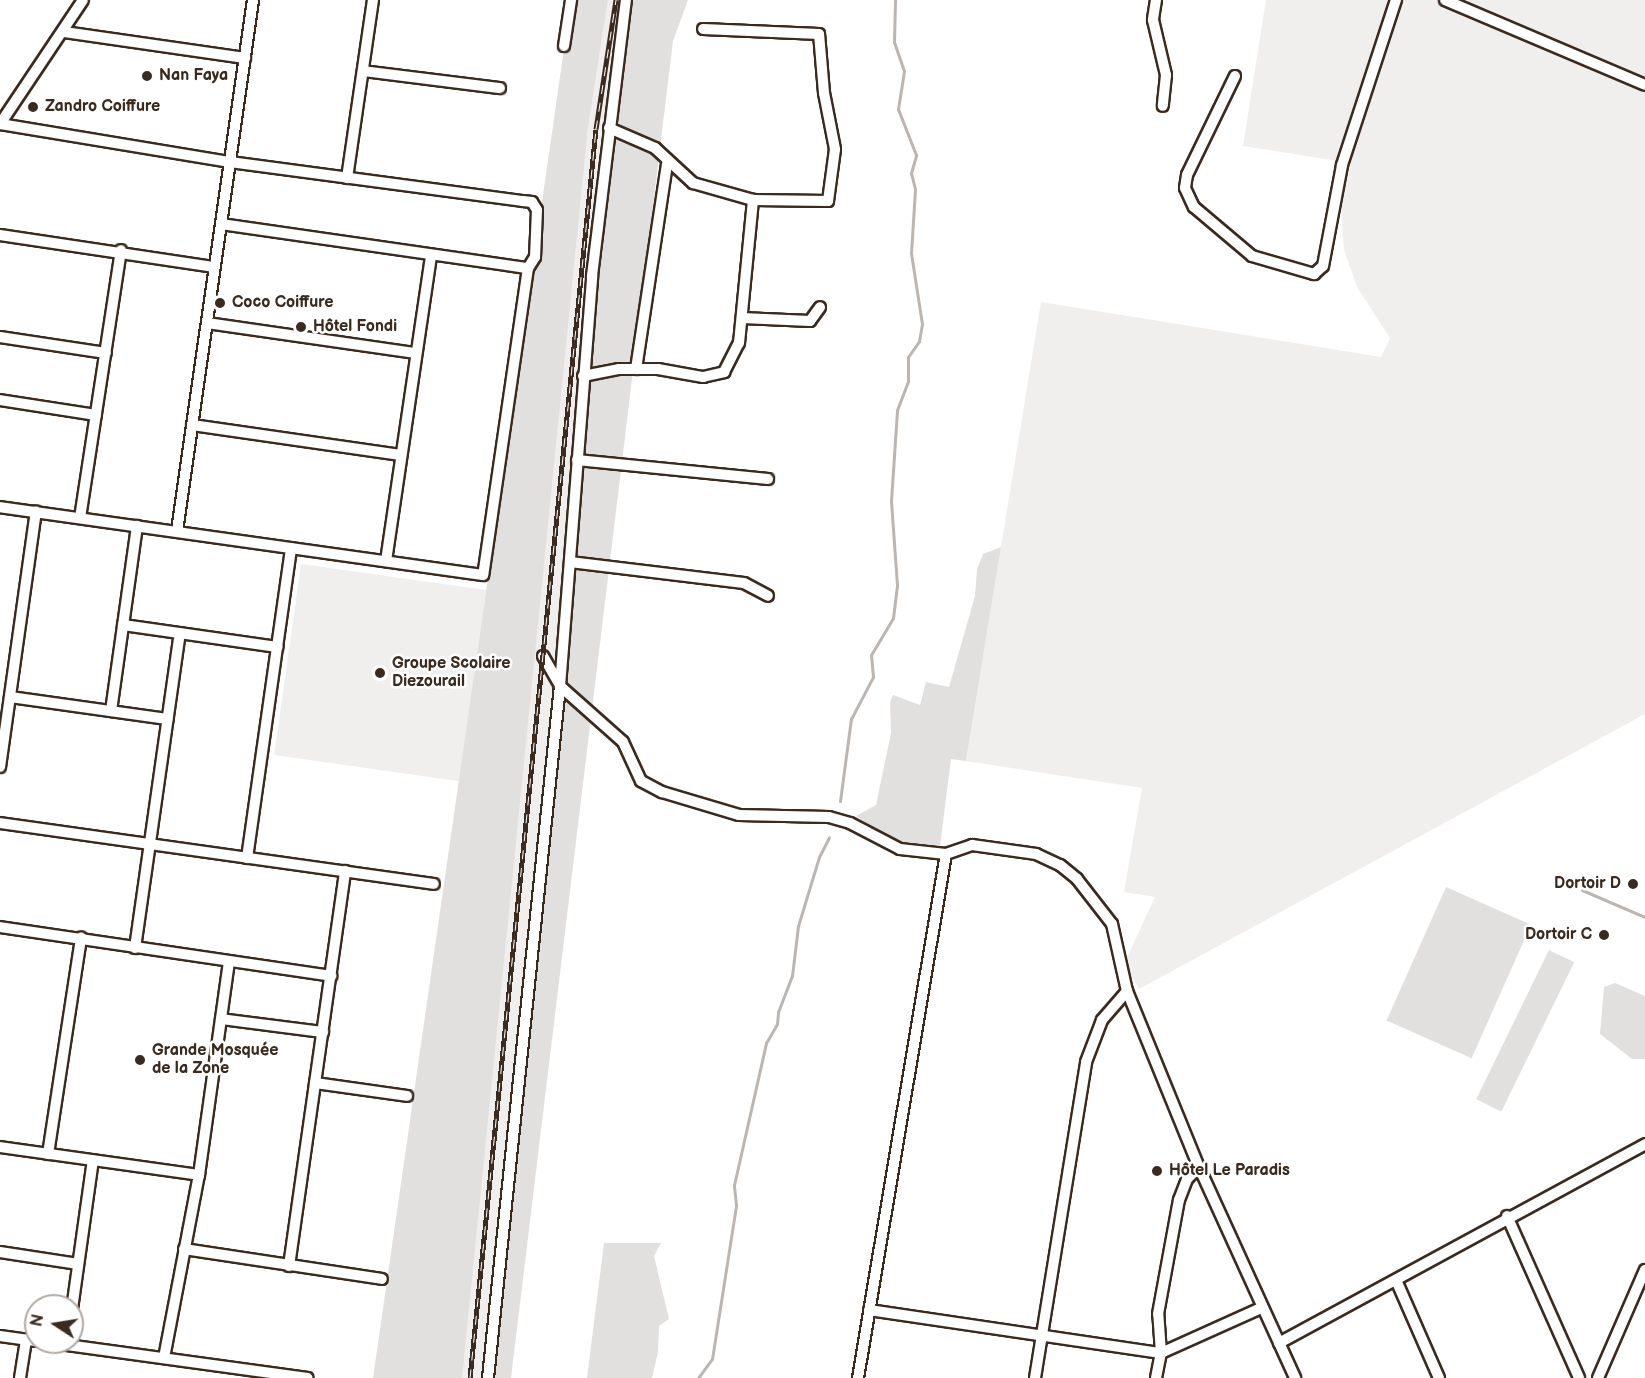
<!DOCTYPE html>
<meta charset="utf-8">
<style>
body{margin:0}
#map{position:relative;width:1645px;height:1378px;overflow:hidden;background:#fff;font-family:"Balsamiq Sans",sans-serif}
div>[style]{position:absolute}
.built>*{inset:0;background:#f1efee;transform-origin:0 0}
.green>*{inset:0;background:#e2e0de;transform-origin:0 0}
.stream>*{height:3px;margin:-1.5px;padding:0 1.5px;transform-origin:1.5px;border-radius:1.5px;background:#bcb6b3}
.roads{filter:drop-shadow(2px 0 #3b2a1e) drop-shadow(-2px 0 #3b2a1e) drop-shadow(0 2px #3b2a1e) drop-shadow(0 -2px #3b2a1e)}
.street>*{height:10px;margin:-5px;padding:0 5px;transform-origin:5px;border-radius:5px;background:#fff}
.rail>*{height:5px;margin-top:-2.5px;transform-origin:0;background:repeating-linear-gradient(90deg,#fff 0 9px,#3b2a1e 0 18px);box-sizing:border-box;border-block:2px solid #3b2a1e}
.dots>*{width:16px;height:16px;translate:-50% -50%;box-sizing:border-box;border:3px solid #fff;border-radius:50%}
span{translate:-50% -50%;white-space:nowrap;text-align:center;line-height:1.15;-webkit-text-stroke:5px #fff;paint-order:stroke}
.poi-label{font-size:16px;color:#3b2a1e;font-weight:700}
.left{translate:0 -50%;text-align:left}
.right{translate:-100% -50%;text-align:right}
.north{position:absolute;left:24px;top:1294px;width:60px;height:60px;box-sizing:border-box;background:#fff;border:2px solid #b1aaa5;border-radius:50%;rotate:282deg;font-size:16px;font-weight:700;line-height:24px;text-align:center;color:#3b2a1e}
.north::after{content:'';display:block;margin:auto;width:21px;height:27px;background:#3b2a1e;clip-path:polygon(50% 0,100% 100%,50% 72%,0 100%)}
</style>
<div id="map">
<div class="built">
<div style="clip-path:polygon(608px 0,632px 0,624px 37px,484px 1378px,461px 1378px,588px 128px)"></div>
<div style="clip-path:polygon(1266px 0,1645px 0,1645px 714px,1139px 989px,1124px 964px,1155px 897px,1124px 892px,1142px 788px,966px 761px,1041px 302px,1381px 357px,1390px 338px,1357px 287px,1344px 250px,1341px 207px,1351px 163px,1243px 146px)"></div>
<div style="left:301px;top:564px;width:187px;height:193px;rotate:8deg"></div>
</div>
<div class="green">
<div style="clip-path:polygon(571px 0,608px 0,588px 128px,462px 1378px,373px 1378px)"></div>
<div style="clip-path:polygon(632px 0,688px 0,673px 41px,511px 1378px,484px 1378px,611px 130px)"></div>
<div style="clip-path:polygon(1001px 547px,966px 761px,951px 759px,940px 846px,900px 845px,856px 816px,876px 805px,891px 733px,890px 702px,893px 695px,920px 705px,926px 682px,949px 687px,975px 596px,977px 569px,983px 554px)"></div>
<div style="left:1446px;top:887px;width:93px;height:146px;rotate:24deg"></div>
<div style="left:1549px;top:950px;width:28px;height:166px;rotate:26deg"></div>
<div style="clip-path:polygon(1615px 983px,1645px 996px,1645px 1059px,1632px 1059px,1600px 1034px,1604px 987px)"></div>
<div style="clip-path:polygon(604px 1243px,661px 1243px,654px 1256px,669px 1319px,659px 1326px,658px 1352px,652px 1378px,587px 1378px)"></div>
</div>
<div class="stream">
<div style="left:840px;top:801px;width:83px;rotate:-82.4deg"></div>
<div style="left:851px;top:719px;width:47px;rotate:-62.4deg"></div>
<div style="left:873px;top:677px;width:22px;rotate:-95deg"></div>
<div style="left:871px;top:655px;width:43px;rotate:-59.3deg"></div>
<div style="left:893px;top:618px;width:33px;rotate:-83deg"></div>
<div style="left:897px;top:585px;width:84px;rotate:-94.1deg"></div>
<div style="left:891px;top:501px;width:91px;rotate:-86.2deg"></div>
<div style="left:897px;top:410px;width:31px;rotate:-69deg"></div>
<div style="left:908px;top:381px;width:24px;rotate:-90deg"></div>
<div style="left:908px;top:357px;width:19px;rotate:-55deg"></div>
<div style="left:919px;top:341px;width:17px;rotate:-80deg"></div>
<div style="left:922px;top:324px;width:72px;rotate:-98.8deg"></div>
<div style="left:911px;top:253px;width:64px;rotate:-86.4deg"></div>
<div style="left:915px;top:189px;width:16px;rotate:-104deg"></div>
<div style="left:911px;top:173px;width:19px;rotate:-74deg"></div>
<div style="left:916px;top:155px;width:49px;rotate:-111.4deg"></div>
<div style="left:898px;top:109px;width:38px;rotate:-81deg"></div>
<div style="left:904px;top:71px;width:31px;rotate:-109deg"></div>
<div style="left:894px;top:42px;width:42px;rotate:-88.6deg"></div>
<div style="left:1582px;top:890px;width:69px;rotate:23.2deg"></div>
<div style="left:698px;top:1378px;width:24px;rotate:-54deg"></div>
<div style="left:712px;top:1359px;width:156px;rotate:-81.1deg"></div>
<div style="left:736px;top:1205px;width:20px;rotate:-96deg"></div>
<div style="left:734px;top:1185px;width:146px;rotate:-77.3deg"></div>
<div style="left:766px;top:1043px;width:22px;rotate:-60deg"></div>
<div style="left:777px;top:1024px;width:12px;rotate:-85deg"></div>
<div style="left:778px;top:1012px;width:39px;rotate:-69deg"></div>
<div style="left:792px;top:976px;width:50px;rotate:-83.2deg"></div>
<div style="left:798px;top:926px;width:72px;rotate:-73.1deg"></div>
<div style="left:819px;top:857px;width:22px;rotate:-63deg"></div>
</div>
<div class="roads">
<div class="street">
<div style="left:1156px;top:0;width:20px;rotate:99deg"></div>
<div style="left:1153px;top:20px;width:57px;rotate:76.7deg"></div>
<div style="left:1166px;top:75px;width:31px;rotate:96deg"></div>
<div style="left:1445px;top:0;width:217px;rotate:23deg"></div>
<div style="left:64px;top:32px;width:183px;rotate:8.2deg"></div>
<div style="left:564px;top:46px;width:47px;rotate:-81.3deg"></div>
<div style="left:363px;top:71px;width:138px;rotate:7.1deg"></div>
<div style="left:1235px;top:76px;width:110px;rotate:115.9deg"></div>
<div style="left:1187px;top:175px;width:13px;rotate:99deg"></div>
<div style="left:1185px;top:188px;width:21px;rotate:65deg"></div>
<div style="left:1194px;top:207px;width:76px;rotate:40.2deg"></div>
<div style="left:1252px;top:256px;width:65px;rotate:16.2deg"></div>
<div style="left:1314px;top:274px;width:12px;rotate:-42deg"></div>
<div style="left:1323px;top:266px;width:103px;rotate:-79.3deg"></div>
<div style="left:1342px;top:165px;width:174px;rotate:-71.9deg"></div>
<div style="left:0;top:124px;width:233px;rotate:9.4deg"></div>
<div style="left:230px;top:162px;width:296px;rotate:7.6deg"></div>
<div style="left:523px;top:201px;width:9px;rotate:6deg"></div>
<div style="left:532px;top:202px;width:9px;rotate:58deg"></div>
<div style="left:537px;top:210px;width:47px;rotate:92.4deg"></div>
<div style="left:535px;top:257px;width:13px;rotate:122deg"></div>
<div style="left:528px;top:268px;width:310px;rotate:98.3deg"></div>
<div style="left:483px;top:575px;width:488px;rotate:-172deg"></div>
<div style="left:0;top:124px;width:149px;rotate:-56.2deg"></div>
<div style="left:609px;top:128px;width:50px;rotate:23.5deg"></div>
<div style="left:655px;top:148px;width:52px;rotate:42.6deg"></div>
<div style="left:693px;top:183px;width:62px;rotate:15.8deg"></div>
<div style="left:753px;top:200px;width:75px;rotate:0.8deg"></div>
<div style="left:828px;top:201px;width:52px;rotate:-82.3deg"></div>
<div style="left:835px;top:149px;width:57px;rotate:-101.1deg"></div>
<div style="left:824px;top:93px;width:59px;rotate:-94.8deg"></div>
<div style="left:819px;top:34px;width:116px;rotate:-177.5deg"></div>
<div style="left:347px;top:178px;width:180px;rotate:-81.7deg"></div>
<div style="left:221px;top:224px;width:310px;rotate:8.2deg"></div>
<div style="left:0;top:235px;width:217px;rotate:8.5deg"></div>
<div style="left:742px;top:318px;width:68px;rotate:2.5deg"></div>
<div style="left:810px;top:321px;width:17px;rotate:-54deg"></div>
<div style="left:207px;top:323px;width:211px;rotate:8.2deg"></div>
<div style="left:0;top:337px;width:107px;rotate:8.6deg"></div>
<div style="left:636px;top:369px;width:208px;rotate:-81.4deg"></div>
<div style="left:583px;top:376px;width:37px;rotate:-11deg"></div>
<div style="left:619px;top:369px;width:39px"></div>
<div style="left:658px;top:369px;width:46px;rotate:10.1deg"></div>
<div style="left:703px;top:377px;width:22px;rotate:-13deg"></div>
<div style="left:724px;top:372px;width:33px;rotate:-63deg"></div>
<div style="left:739px;top:343px;width:144px;rotate:-84.4deg"></div>
<div style="left:0;top:400px;width:97px;rotate:8.9deg"></div>
<div style="left:192px;top:425px;width:211px;rotate:8.2deg"></div>
<div style="left:577px;top:460px;width:192px;rotate:5.7deg"></div>
<div style="left:80px;top:518px;width:271px;rotate:-81.3deg"></div>
<div style="left:177px;top:531px;width:536px;rotate:-81.85deg"></div>
<div style="left:386px;top:561px;width:309px;rotate:-81.6deg"></div>
<div style="left:570px;top:562px;width:175px;rotate:6.9deg"></div>
<div style="left:744px;top:583px;width:27px;rotate:28deg"></div>
<div style="left:123px;top:625px;width:156px;rotate:8.1deg"></div>
<div style="left:543px;top:656px;width:34px;rotate:60deg"></div>
<div style="left:560px;top:686px;width:84px;rotate:41.6deg"></div>
<div style="left:623px;top:742px;width:43px;rotate:65.2deg"></div>
<div style="left:641px;top:781px;width:24px;rotate:28deg"></div>
<div style="left:662px;top:792px;width:80px;rotate:16.6deg"></div>
<div style="left:739px;top:815px;width:90px;rotate:1.3deg"></div>
<div style="left:829px;top:817px;width:22px;rotate:16deg"></div>
<div style="left:850px;top:823px;width:56px;rotate:27.5deg"></div>
<div style="left:900px;top:849px;width:46px;rotate:6.2deg"></div>
<div style="left:946px;top:854px;width:28px;rotate:-19deg"></div>
<div style="left:972px;top:845px;width:65px;rotate:8deg"></div>
<div style="left:1036px;top:854px;width:26px;rotate:25deg"></div>
<div style="left:1060px;top:865px;width:22px;rotate:39deg"></div>
<div style="left:1077px;top:879px;width:57px;rotate:52.1deg"></div>
<div style="left:1112px;top:924px;width:69px;rotate:77.4deg"></div>
<div style="left:1127px;top:991px;width:190px;rotate:67.8deg"></div>
<div style="left:1199px;top:1167px;width:232px;rotate:65.5deg"></div>
<div style="left:10px;top:697px;width:159px;rotate:8deg"></div>
<div style="left:111px;top:711px;width:187px;rotate:-82deg"></div>
<div style="left:0;top:767px;width:258px;rotate:-82deg"></div>
<div style="left:0;top:823px;width:438px;rotate:8deg"></div>
<div style="left:247px;top:858px;width:313px;rotate:-81.9deg"></div>
<div style="left:0;top:927px;width:335px;rotate:8.4deg"></div>
<div style="left:135px;top:948px;width:318px;rotate:-81.9deg"></div>
<div style="left:221px;top:1019px;width:103px;rotate:7.3deg"></div>
<div style="left:315px;top:1083px;width:93px;rotate:8deg"></div>
<div style="left:0;top:1147px;width:201px;rotate:8deg"></div>
<div style="left:48px;top:1154px;width:219px;rotate:-81.3deg"></div>
<div style="left:1507px;top:1216px;width:177px;rotate:66deg"></div>
<div style="left:184px;top:1249px;width:200px;rotate:8.6deg"></div>
<div style="left:0;top:1252px;width:79px;rotate:8.7deg"></div>
<div style="left:289px;top:1266px;width:399px;rotate:-81.9deg"></div>
<div style="left:1396px;top:1280px;width:107px;rotate:66.3deg"></div>
<div style="left:72px;top:1309px;width:150px;rotate:-82deg"></div>
<div style="left:869px;top:1310px;width:295px;rotate:8.4deg"></div>
<div style="left:1161px;top:1353px;width:110px;rotate:-24.2deg"></div>
<div style="left:0;top:1336px;width:36px;rotate:8deg"></div>
<div style="left:45px;top:1342px;width:265px;rotate:7.8deg"></div>
<div style="left:1279px;top:1343px;width:417px;rotate:-28.5deg"></div>
<div style="left:164px;top:1358px;width:186px;rotate:-79.2deg"></div>
<div style="left:199px;top:1175px;width:215px;rotate:-82deg"></div>
<div style="left:20px;top:1378px;width:39px;rotate:-81deg"></div>
<div style="left:488px;top:1378px;width:696px;rotate:-84.06deg"></div>
<div style="left:560px;top:686px;width:411px;rotate:-85.5deg"></div>
<div style="left:592px;top:276px;width:278px;rotate:-83deg"></div>
<div style="left:858px;top:1378px;width:531px;rotate:-80.47deg"></div>
<div style="left:1035px;top:1378px;width:320px;rotate:-80.8deg"></div>
<div style="left:1086px;top:1062px;width:45px;rotate:-69.1deg"></div>
<div style="left:1102px;top:1020px;width:38px;rotate:-49deg"></div>
<div style="left:1156px;top:1378px;width:25px;rotate:-79deg"></div>
<div style="left:1161px;top:1353px;width:39px;rotate:-94deg"></div>
<div style="left:1158px;top:1314px;width:116px;rotate:-79.6deg"></div>
<div style="left:1179px;top:1200px;width:22px;rotate:-69deg"></div>
<div style="left:1187px;top:1179px;width:17px;rotate:-45deg"></div>
<div style="left:1598px;top:1378px;width:118px;rotate:-66.5deg"></div>
</div>
</div>
<div class="rail">
<div style="left:470px;top:1378px;width:1255px;rotate:-84.24deg"></div>
<div style="left:596px;top:129px;width:131px;rotate:-81.2deg"></div>
</div>
<div class="dots">
<div style="left:147px;top:76px;background:#3b2a1e"></div>
<div style="left:33px;top:107px;background:#3b2a1e"></div>
<div style="left:220px;top:303px;background:#3b2a1e"></div>
<div style="left:301px;top:327px;background:#3b2a1e"></div>
<div style="left:380px;top:673px;background:#3b2a1e"></div>
<div style="left:1633px;top:884px;background:#3b2a1e"></div>
<div style="left:1604px;top:935px;background:#3b2a1e"></div>
<div style="left:140px;top:1060px;background:#3b2a1e"></div>
<div style="left:1157px;top:1171px;background:#3b2a1e"></div>
</div>
<div class="poi-label">
<span class="left" style="left:159px;top:76px">Nan Faya</span>
<span class="left" style="left:45px;top:107px">Zandro Coiffure</span>
<span class="left" style="left:232px;top:303px">Coco Coiffure</span>
<span class="left" style="left:313px;top:327px">Hôtel Fondi</span>
<span class="left" style="left:392px;top:673px">Groupe Scolaire<br>Diezourail</span>
<span class="right" style="left:1621px;top:884px">Dortoir D</span>
<span class="right" style="left:1592px;top:935px">Dortoir C</span>
<span class="left" style="left:152px;top:1060px">Grande Mosquée<br>de la Zone</span>
<span class="left" style="left:1169px;top:1171px">Hôtel Le Paradis</span>
</div>
<div class="north">N</div>
</div>
